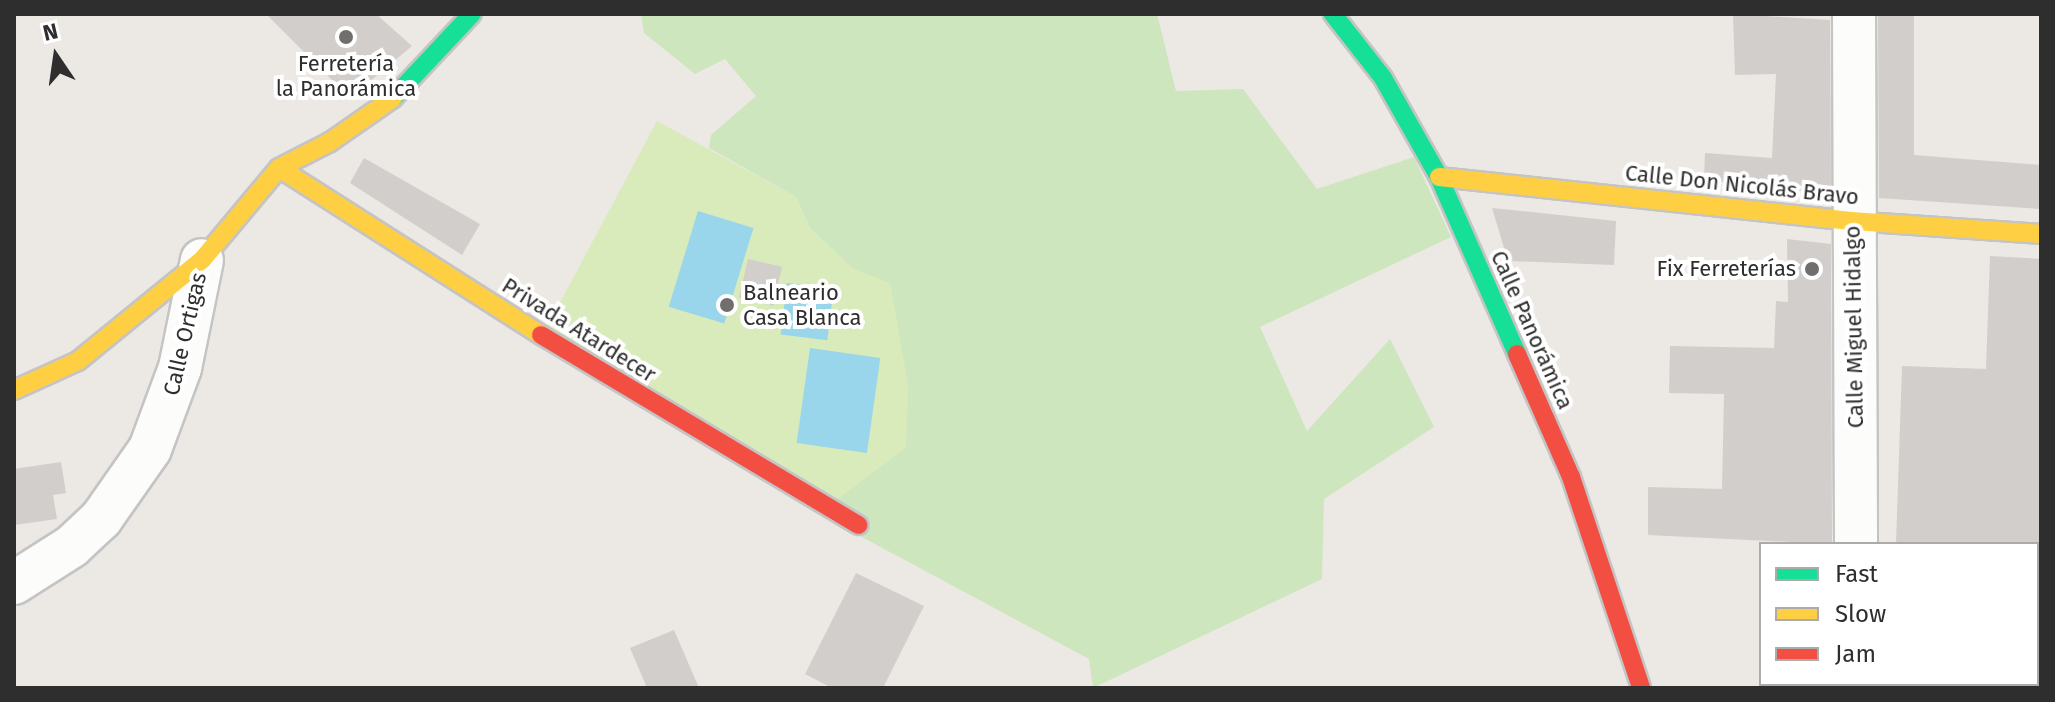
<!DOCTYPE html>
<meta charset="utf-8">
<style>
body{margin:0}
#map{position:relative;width:2055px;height:702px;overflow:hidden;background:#ece8e4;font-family:"Fira Sans",sans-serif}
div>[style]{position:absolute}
.green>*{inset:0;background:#cee6be}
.pitch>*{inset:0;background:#d9eabb}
.water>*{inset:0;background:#99d6ec;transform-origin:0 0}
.building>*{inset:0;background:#d1cecb;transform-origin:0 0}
.roads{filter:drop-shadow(2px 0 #c5c4c5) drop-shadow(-2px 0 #c5c4c5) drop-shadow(0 2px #c5c4c5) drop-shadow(0 -2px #c5c4c5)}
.street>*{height:42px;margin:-21px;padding:0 21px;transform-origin:21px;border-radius:21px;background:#fcfcfb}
.fast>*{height:18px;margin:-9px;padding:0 9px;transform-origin:9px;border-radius:9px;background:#16e098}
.slow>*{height:18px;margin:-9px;padding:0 9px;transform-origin:9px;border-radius:9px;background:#ffcf43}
.jam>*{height:18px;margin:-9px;padding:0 9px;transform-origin:9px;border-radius:9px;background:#f24e42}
.dots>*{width:22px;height:22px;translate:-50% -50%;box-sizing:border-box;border:4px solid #fff;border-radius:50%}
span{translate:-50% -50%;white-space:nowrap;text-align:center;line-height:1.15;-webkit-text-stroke:8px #fff;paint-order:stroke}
.poi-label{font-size:22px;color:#2e2e2e}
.right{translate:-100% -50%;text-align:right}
.left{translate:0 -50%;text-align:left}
.street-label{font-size:22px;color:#2e2e2e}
.frame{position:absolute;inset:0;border:16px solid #2e2e2e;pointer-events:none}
.legend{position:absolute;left:1759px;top:542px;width:280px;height:144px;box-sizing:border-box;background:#fff;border:2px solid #ababab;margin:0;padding:10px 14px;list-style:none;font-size:24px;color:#2e2e2e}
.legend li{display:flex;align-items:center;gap:16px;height:40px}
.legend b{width:40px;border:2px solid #ababab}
.north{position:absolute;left:16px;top:16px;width:80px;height:80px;-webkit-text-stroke:6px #fff;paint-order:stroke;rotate:347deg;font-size:22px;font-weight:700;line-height:32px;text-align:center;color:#2e2e2e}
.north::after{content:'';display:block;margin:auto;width:28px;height:36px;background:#2e2e2e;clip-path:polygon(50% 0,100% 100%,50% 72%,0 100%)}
</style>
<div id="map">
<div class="green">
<div style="clip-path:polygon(641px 14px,1157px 14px,1176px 91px,1243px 89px,1317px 189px,1414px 157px,1451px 237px,1260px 327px,1307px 431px,1390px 339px,1434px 427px,1324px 499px,1322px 579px,1093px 688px,1089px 659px,819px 514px,890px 284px,852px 268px,810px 228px,796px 197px,709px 148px,711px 135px,756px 96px,725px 59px,695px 74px,644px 33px)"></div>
</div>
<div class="pitch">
<div style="clip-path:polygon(657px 121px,796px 197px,810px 228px,852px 268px,890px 283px,908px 384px,906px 448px,834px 502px,547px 327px)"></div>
</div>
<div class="water">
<div style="left:698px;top:211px;width:58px;height:100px;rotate:17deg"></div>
<div style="left:787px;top:283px;width:47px;height:52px;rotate:7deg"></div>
<div style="left:810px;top:348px;width:71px;height:96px;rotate:8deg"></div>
</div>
<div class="building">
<div style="clip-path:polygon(266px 14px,376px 14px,412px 46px,350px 98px)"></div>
<div style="clip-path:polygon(1733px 14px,1830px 20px,1831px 194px,1704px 180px,1705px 153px,1772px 158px,1776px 74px,1735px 75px)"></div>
<div style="clip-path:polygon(1878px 14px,1914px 14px,1914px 155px,2041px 165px,2041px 209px,1879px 198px)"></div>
<div style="clip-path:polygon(364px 158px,480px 224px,462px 255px,350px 183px)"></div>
<div style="clip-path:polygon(1492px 208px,1616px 221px,1614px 265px,1508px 261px)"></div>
<div style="clip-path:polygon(1787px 239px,1831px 244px,1832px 544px,1648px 535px,1648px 487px,1722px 489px,1724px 394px,1669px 393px,1670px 346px,1774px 348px,1776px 301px,1788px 302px)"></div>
<div style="clip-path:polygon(1990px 256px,2041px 259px,2041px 544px,1896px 544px,1902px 366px,1986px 369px)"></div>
<div style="left:748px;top:259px;width:35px;height:40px;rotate:13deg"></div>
<div style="clip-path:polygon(61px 462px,66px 493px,53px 495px,57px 519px,14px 525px,14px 469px)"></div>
<div style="clip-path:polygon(856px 573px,924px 606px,883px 688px,832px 688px,805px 674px)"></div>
<div style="clip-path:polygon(674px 630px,699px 688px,647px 688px,630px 648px)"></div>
</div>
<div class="roads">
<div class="street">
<div style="left:1854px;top:14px;width:530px;rotate:89.78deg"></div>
<div style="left:14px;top:583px;width:69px;rotate:-32.5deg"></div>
<div style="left:72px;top:546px;width:40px;rotate:-43deg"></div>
<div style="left:101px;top:519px;width:85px;rotate:-55deg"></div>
<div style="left:150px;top:449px;width:86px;rotate:-69.7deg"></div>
<div style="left:180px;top:368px;width:110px;rotate:-78.5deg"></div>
<div style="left:1858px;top:684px;width:4px;rotate:90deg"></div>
</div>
<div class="fast">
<div style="left:1333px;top:14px;width:81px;rotate:52deg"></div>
<div style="left:1383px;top:78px;width:114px;rotate:60.5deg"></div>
<div style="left:1439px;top:177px;width:193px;rotate:66.2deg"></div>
<div style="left:393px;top:98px;width:115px;rotate:-46.8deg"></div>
</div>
<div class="slow">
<div style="left:279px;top:168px;width:311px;rotate:32.5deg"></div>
<div style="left:1439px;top:177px;width:415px;rotate:6.1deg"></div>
<div style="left:1852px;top:221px;width:189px;rotate:3.9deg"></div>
<div style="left:14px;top:390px;width:70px;rotate:-24.4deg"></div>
<div style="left:78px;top:361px;width:160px;rotate:-39.2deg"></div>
<div style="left:202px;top:260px;width:120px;rotate:-50.1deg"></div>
<div style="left:279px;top:168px;width:57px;rotate:-27deg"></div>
<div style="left:330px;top:142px;width:77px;rotate:-34.9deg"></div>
</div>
<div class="jam">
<div style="left:541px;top:335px;width:370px;rotate:30.9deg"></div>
<div style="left:1517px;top:354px;width:134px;rotate:66.3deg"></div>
<div style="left:1571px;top:477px;width:222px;rotate:71.6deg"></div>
</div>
</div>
<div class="dots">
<div style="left:346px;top:37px;background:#706f6e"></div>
<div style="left:1812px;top:269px;background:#706f6e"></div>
<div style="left:727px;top:305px;background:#706f6e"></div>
</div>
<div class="poi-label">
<span style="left:346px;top:76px">Ferretería<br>la Panorámica</span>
<span class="right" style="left:1796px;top:269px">Fix Ferreterías</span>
<span class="left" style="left:743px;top:305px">Balneario<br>Casa Blanca</span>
</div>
<div class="street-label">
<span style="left:1742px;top:185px;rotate:6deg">Calle Don Nicolás Bravo</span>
<span style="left:1854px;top:327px;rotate:-91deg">Calle Miguel Hidalgo</span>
<span style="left:579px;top:330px;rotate:32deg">Privada Atardecer</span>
<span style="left:1532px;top:330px;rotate:66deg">Calle Panorámica</span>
<span style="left:185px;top:334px;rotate:-77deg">Calle Ortigas</span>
</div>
<div class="frame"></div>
<ul class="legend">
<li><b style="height:10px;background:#16e098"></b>Fast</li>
<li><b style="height:10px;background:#ffcf43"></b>Slow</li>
<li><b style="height:10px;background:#f24e42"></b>Jam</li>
</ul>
<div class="north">N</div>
</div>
